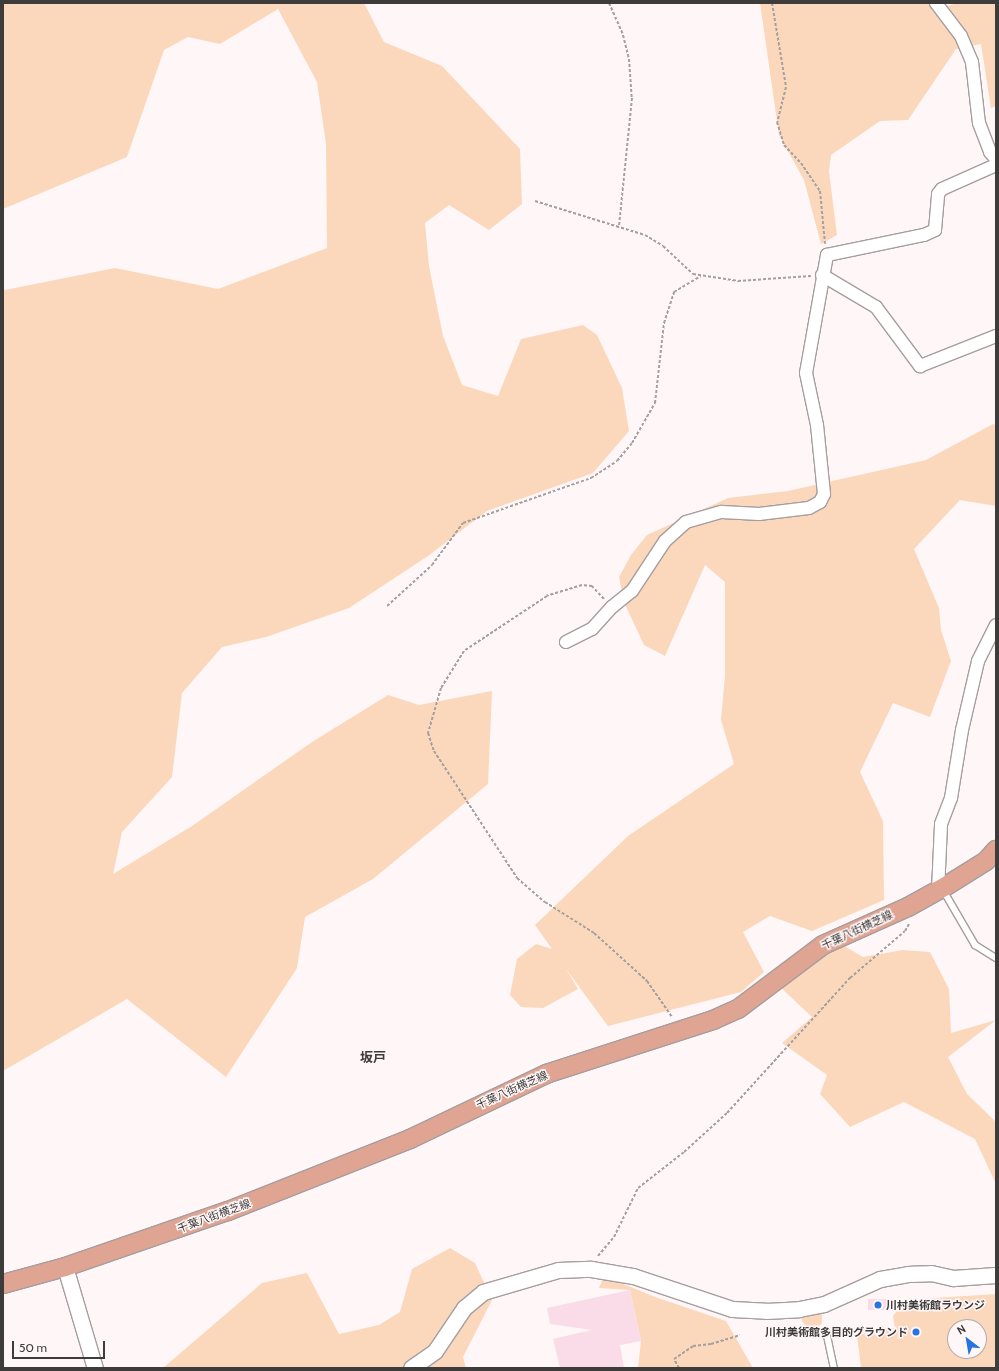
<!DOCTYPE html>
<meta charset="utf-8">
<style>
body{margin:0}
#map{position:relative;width:999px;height:1371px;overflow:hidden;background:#fef6f7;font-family:Cabin,"Noto Sans JP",sans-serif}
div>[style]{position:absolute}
.green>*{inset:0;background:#fbd8bc}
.building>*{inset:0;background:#fadbe8;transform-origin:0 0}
.path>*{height:2px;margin-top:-1px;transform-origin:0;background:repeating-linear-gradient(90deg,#a5a0a0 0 3px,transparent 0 5px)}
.roads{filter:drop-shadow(1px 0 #a69e9e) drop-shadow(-1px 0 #a69e9e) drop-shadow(0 1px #a69e9e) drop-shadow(0 -1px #a69e9e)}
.service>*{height:6px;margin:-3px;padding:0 3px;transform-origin:3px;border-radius:3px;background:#fff}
.minor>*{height:12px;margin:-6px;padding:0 6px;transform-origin:6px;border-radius:6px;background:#fff}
.tertiary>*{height:15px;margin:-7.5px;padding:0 7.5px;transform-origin:7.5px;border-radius:7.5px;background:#fff}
.primary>*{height:18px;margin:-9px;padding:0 9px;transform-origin:9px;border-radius:9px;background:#dfa492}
.dots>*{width:11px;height:11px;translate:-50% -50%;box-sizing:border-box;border:2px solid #fef6f7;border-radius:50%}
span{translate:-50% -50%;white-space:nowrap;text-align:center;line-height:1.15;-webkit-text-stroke:3px #fef6f7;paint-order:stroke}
.street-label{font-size:11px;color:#3e3b3b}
.poi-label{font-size:11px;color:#3e3b3b;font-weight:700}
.left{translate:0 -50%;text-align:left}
.right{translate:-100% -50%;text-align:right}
.quarter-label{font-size:13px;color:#3e3b3b;font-weight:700}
.frame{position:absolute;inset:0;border:4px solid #3e3b3b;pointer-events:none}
.north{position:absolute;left:947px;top:1319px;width:40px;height:40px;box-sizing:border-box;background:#fef6f7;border:1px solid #b1abac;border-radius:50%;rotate:329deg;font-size:11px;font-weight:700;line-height:16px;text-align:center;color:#3e3b3b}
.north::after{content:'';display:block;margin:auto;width:14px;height:18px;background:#2574df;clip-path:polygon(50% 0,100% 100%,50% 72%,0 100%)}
.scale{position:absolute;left:12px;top:1341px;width:93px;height:18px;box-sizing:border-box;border:2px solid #3e3b3b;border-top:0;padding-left:5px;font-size:12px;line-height:14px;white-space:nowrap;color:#3e3b3b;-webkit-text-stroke:3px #fef6f7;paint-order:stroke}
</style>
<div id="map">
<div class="green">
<div style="clip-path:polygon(3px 3px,364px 3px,384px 42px,442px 66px,520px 149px,522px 204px,489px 230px,449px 205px,425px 223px,429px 266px,443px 336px,462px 385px,498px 396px,521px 339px,583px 325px,597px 335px,622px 388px,629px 431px,593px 473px,487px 511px,428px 556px,349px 608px,266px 637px,222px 647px,182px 693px,172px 777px,122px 832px,113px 874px,192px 826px,312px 742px,388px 695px,419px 705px,492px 691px,488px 784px,373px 879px,305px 917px,297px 968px,226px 1077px,127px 999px,3px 1071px,3px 287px,5px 290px,115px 268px,218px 289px,327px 248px,326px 144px,317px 82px,278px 9px,220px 44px,188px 37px,164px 50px,127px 157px,3px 209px)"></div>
<div style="clip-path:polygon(760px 3px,931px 3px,937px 10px,957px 3px,996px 3px,996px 106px,991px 108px,981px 44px,956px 49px,908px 120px,880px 121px,831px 155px,829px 171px,837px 235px,821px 244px,804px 180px,779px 135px)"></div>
<div style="clip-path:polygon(993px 424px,996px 425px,996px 506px,960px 500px,914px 549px,939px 608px,941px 630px,951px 661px,930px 717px,893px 703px,860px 772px,883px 821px,884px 900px,812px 931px,770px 916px,743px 932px,764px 972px,741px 992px,608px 1026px,566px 969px,578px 989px,543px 1008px,521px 1007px,510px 995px,517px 959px,536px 944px,552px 949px,535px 925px,628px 836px,734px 764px,721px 720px,725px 675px,725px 582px,705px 565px,665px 656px,644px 645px,624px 602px,619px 577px,631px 555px,647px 535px,728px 498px,788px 491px,926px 460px)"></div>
<div style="clip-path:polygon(841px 944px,863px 957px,903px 950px,930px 952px,949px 989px,951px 1033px,996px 1020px,948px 1057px,967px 1094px,996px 1122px,996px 1184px,975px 1139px,904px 1102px,850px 1127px,820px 1094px,827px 1075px,782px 1043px,812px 1017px,778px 985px)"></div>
<div style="clip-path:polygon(450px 1248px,475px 1263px,492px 1300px,463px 1357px,466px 1368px,163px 1368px,262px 1283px,307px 1273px,339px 1334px,379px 1325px,400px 1312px,412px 1269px)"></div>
<div style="clip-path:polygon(604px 1276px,655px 1297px,726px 1321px,753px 1368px,638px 1368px,641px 1341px,630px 1290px,599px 1288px)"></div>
<div style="clip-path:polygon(evenodd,996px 1294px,996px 1368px,861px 1368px,857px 1335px,895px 1328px,893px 1316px,905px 1300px,996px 1294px,955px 1327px,979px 1327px,979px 1351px,955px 1351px,955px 1327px)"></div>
<div style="clip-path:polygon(822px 1313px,822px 1323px,818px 1328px,808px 1329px,802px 1321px,801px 1316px)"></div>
</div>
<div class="building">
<div style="clip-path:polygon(630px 1290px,641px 1341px,620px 1345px,624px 1368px,560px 1368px,553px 1339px,592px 1330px,550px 1324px,547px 1308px)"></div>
<div style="left:887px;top:1299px;width:11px;height:19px;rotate:90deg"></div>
</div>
<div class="path">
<div style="left:609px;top:3px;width:35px;rotate:66deg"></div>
<div style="left:623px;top:35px;width:25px;rotate:76deg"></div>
<div style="left:629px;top:59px;width:39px;rotate:86deg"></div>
<div style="left:632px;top:98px;width:130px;rotate:95.8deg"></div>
<div style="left:772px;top:3px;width:85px;rotate:80.5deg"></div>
<div style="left:786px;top:87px;width:36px;rotate:104deg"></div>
<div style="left:777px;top:122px;width:24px;rotate:73deg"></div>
<div style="left:784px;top:145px;width:25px;rotate:47deg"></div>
<div style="left:801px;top:163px;width:34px;rotate:56deg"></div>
<div style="left:820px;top:191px;width:53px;rotate:84.6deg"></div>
<div style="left:535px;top:201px;width:115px;rotate:17.2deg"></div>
<div style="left:645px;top:235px;width:21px;rotate:31deg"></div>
<div style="left:663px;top:246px;width:41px;rotate:43deg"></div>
<div style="left:693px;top:274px;width:46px;rotate:8.8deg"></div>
<div style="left:738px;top:281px;width:73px;rotate:-3.9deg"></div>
<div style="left:604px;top:599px;width:18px;rotate:-133deg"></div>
<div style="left:592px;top:586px;width:10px;rotate:-174deg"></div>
<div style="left:582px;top:585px;width:37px;rotate:163deg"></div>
<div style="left:547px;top:596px;width:100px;rotate:146.5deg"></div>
<div style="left:464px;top:651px;width:44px;rotate:121.9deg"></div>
<div style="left:441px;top:688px;width:47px;rotate:106.1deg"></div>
<div style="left:428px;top:733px;width:19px;rotate:72deg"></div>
<div style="left:434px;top:751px;width:152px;rotate:56.8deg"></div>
<div style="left:517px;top:878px;width:37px;rotate:41deg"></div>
<div style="left:545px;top:902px;width:58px;rotate:32.3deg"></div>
<div style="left:594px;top:933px;width:72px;rotate:42.2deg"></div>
<div style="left:647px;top:981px;width:44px;rotate:55.2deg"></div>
<div style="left:387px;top:606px;width:61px;rotate:-42.3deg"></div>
<div style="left:432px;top:565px;width:52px;rotate:-53.6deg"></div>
<div style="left:463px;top:523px;width:136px;rotate:-19.4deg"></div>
<div style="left:591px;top:478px;width:31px;rotate:-33deg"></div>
<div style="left:617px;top:461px;width:23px;rotate:-50deg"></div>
<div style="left:632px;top:443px;width:46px;rotate:-60.1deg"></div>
<div style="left:655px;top:403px;width:81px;rotate:-83.6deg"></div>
<div style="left:664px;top:323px;width:33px;rotate:-72deg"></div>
<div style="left:674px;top:292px;width:31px;rotate:-31deg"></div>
<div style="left:598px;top:1256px;width:25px;rotate:-50deg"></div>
<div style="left:614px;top:1237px;width:55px;rotate:-63.9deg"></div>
<div style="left:638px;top:1188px;width:58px;rotate:-38deg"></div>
<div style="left:684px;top:1152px;width:58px;rotate:-42.2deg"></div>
<div style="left:727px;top:1113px;width:183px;rotate:-47.7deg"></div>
<div style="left:850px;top:978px;width:72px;rotate:-40.5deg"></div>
<div style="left:905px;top:931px;width:8px;rotate:-60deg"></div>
<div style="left:679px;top:1368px;width:10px;rotate:-119deg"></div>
<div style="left:674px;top:1359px;width:23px;rotate:-34deg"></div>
<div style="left:693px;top:1346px;width:18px;rotate:-6deg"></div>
<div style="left:711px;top:1344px;width:30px;rotate:-17deg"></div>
</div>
<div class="roads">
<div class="service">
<div style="left:943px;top:890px;width:64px;rotate:59.8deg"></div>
<div style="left:975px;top:945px;width:25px;rotate:32deg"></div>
<div style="left:826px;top:1331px;width:38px;rotate:78deg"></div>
</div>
<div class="minor">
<div style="left:936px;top:3px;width:41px;rotate:52.9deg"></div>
<div style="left:961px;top:36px;width:28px;rotate:67deg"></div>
<div style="left:972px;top:62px;width:61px;rotate:83.5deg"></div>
<div style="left:979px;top:123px;width:31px;rotate:69deg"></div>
<div style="left:990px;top:152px;width:9px;rotate:49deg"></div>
<div style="left:822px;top:275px;width:63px;rotate:30.7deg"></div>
<div style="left:876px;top:307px;width:74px;rotate:53.3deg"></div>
<div style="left:920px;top:366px;width:82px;rotate:-21.5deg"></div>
<div style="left:566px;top:642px;width:29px;rotate:-27deg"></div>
<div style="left:592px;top:629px;width:30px;rotate:-48deg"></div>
<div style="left:612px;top:607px;width:26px;rotate:-39deg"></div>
<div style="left:632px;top:591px;width:60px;rotate:-56.6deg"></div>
<div style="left:665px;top:541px;width:28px;rotate:-42deg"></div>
<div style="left:686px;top:522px;width:37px;rotate:-16deg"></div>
<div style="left:722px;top:512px;width:37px;rotate:3deg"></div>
<div style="left:759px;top:514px;width:50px;rotate:-6.8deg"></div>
<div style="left:809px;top:508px;width:13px;rotate:-29deg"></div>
<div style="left:820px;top:502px;width:9px;rotate:-63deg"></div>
<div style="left:824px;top:494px;width:69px;rotate:-95.8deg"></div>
<div style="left:817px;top:425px;width:53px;rotate:-101.9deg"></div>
<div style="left:806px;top:373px;width:120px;rotate:-79.9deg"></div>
<div style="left:827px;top:255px;width:99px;rotate:-11.7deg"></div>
<div style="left:924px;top:235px;width:12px;rotate:-24deg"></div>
<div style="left:935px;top:230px;width:36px;rotate:-85deg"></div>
<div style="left:938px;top:194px;width:6px;rotate:-51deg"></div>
<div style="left:942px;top:189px;width:59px;rotate:-24deg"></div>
<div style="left:938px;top:891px;width:67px;rotate:-87.4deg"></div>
<div style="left:941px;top:824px;width:28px;rotate:-69deg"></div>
<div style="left:951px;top:798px;width:69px;rotate:-80.8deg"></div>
<div style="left:962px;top:730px;width:71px;rotate:-76.9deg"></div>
<div style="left:978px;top:661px;width:40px;rotate:-63.4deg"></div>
</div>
<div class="tertiary">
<div style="left:65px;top:1267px;width:105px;rotate:73.5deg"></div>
<div style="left:411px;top:1368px;width:29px;rotate:-35deg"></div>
<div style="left:435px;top:1351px;width:52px;rotate:-56deg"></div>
<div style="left:464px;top:1308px;width:25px;rotate:-40deg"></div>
<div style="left:483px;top:1292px;width:78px;rotate:-16.3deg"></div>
<div style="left:558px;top:1270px;width:33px;rotate:-2deg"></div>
<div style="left:591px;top:1269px;width:43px;rotate:9.5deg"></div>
<div style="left:633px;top:1276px;width:104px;rotate:18.4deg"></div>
<div style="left:732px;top:1309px;width:34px;rotate:3deg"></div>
<div style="left:766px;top:1311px;width:33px;rotate:-3deg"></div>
<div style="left:799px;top:1309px;width:25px;rotate:-11deg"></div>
<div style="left:824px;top:1304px;width:61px;rotate:-24.1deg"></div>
<div style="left:880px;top:1279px;width:27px;rotate:-10deg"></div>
<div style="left:907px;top:1274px;width:24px;rotate:-2deg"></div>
<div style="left:931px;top:1273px;width:23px;rotate:13deg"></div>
<div style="left:953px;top:1278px;width:43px;rotate:-4deg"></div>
</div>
<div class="primary">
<div style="left:3px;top:1284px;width:64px;rotate:-15.3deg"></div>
<div style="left:65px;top:1267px;width:172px;rotate:-19deg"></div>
<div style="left:228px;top:1211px;width:196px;rotate:-21.6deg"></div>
<div style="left:410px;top:1139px;width:151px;rotate:-25.5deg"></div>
<div style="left:546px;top:1074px;width:176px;rotate:-17.9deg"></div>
<div style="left:713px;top:1020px;width:27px;rotate:-24deg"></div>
<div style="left:738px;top:1009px;width:106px;rotate:-37deg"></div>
<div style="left:823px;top:945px;width:93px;rotate:-24.1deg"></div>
<div style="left:908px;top:907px;width:43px;rotate:-28.9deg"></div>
<div style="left:946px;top:886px;width:47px;rotate:-32deg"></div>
<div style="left:986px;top:861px;width:15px;rotate:-48deg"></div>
</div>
</div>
<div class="dots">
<div style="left:878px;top:1305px;background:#2574df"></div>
<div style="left:916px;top:1332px;background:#2574df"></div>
</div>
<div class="street-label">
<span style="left:857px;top:930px;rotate:-25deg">千葉八街横芝線</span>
<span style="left:512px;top:1090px;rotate:-24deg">千葉八街横芝線</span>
<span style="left:214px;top:1216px;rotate:-20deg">千葉八街横芝線</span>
</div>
<div class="poi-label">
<span class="left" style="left:886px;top:1305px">川村美術館ラウンジ</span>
<span class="right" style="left:908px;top:1332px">川村美術館多目的グラウンド</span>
</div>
<div class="quarter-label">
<span style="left:373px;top:1057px">坂戸</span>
</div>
<div class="frame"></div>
<div class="north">N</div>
<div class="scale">50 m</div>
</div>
